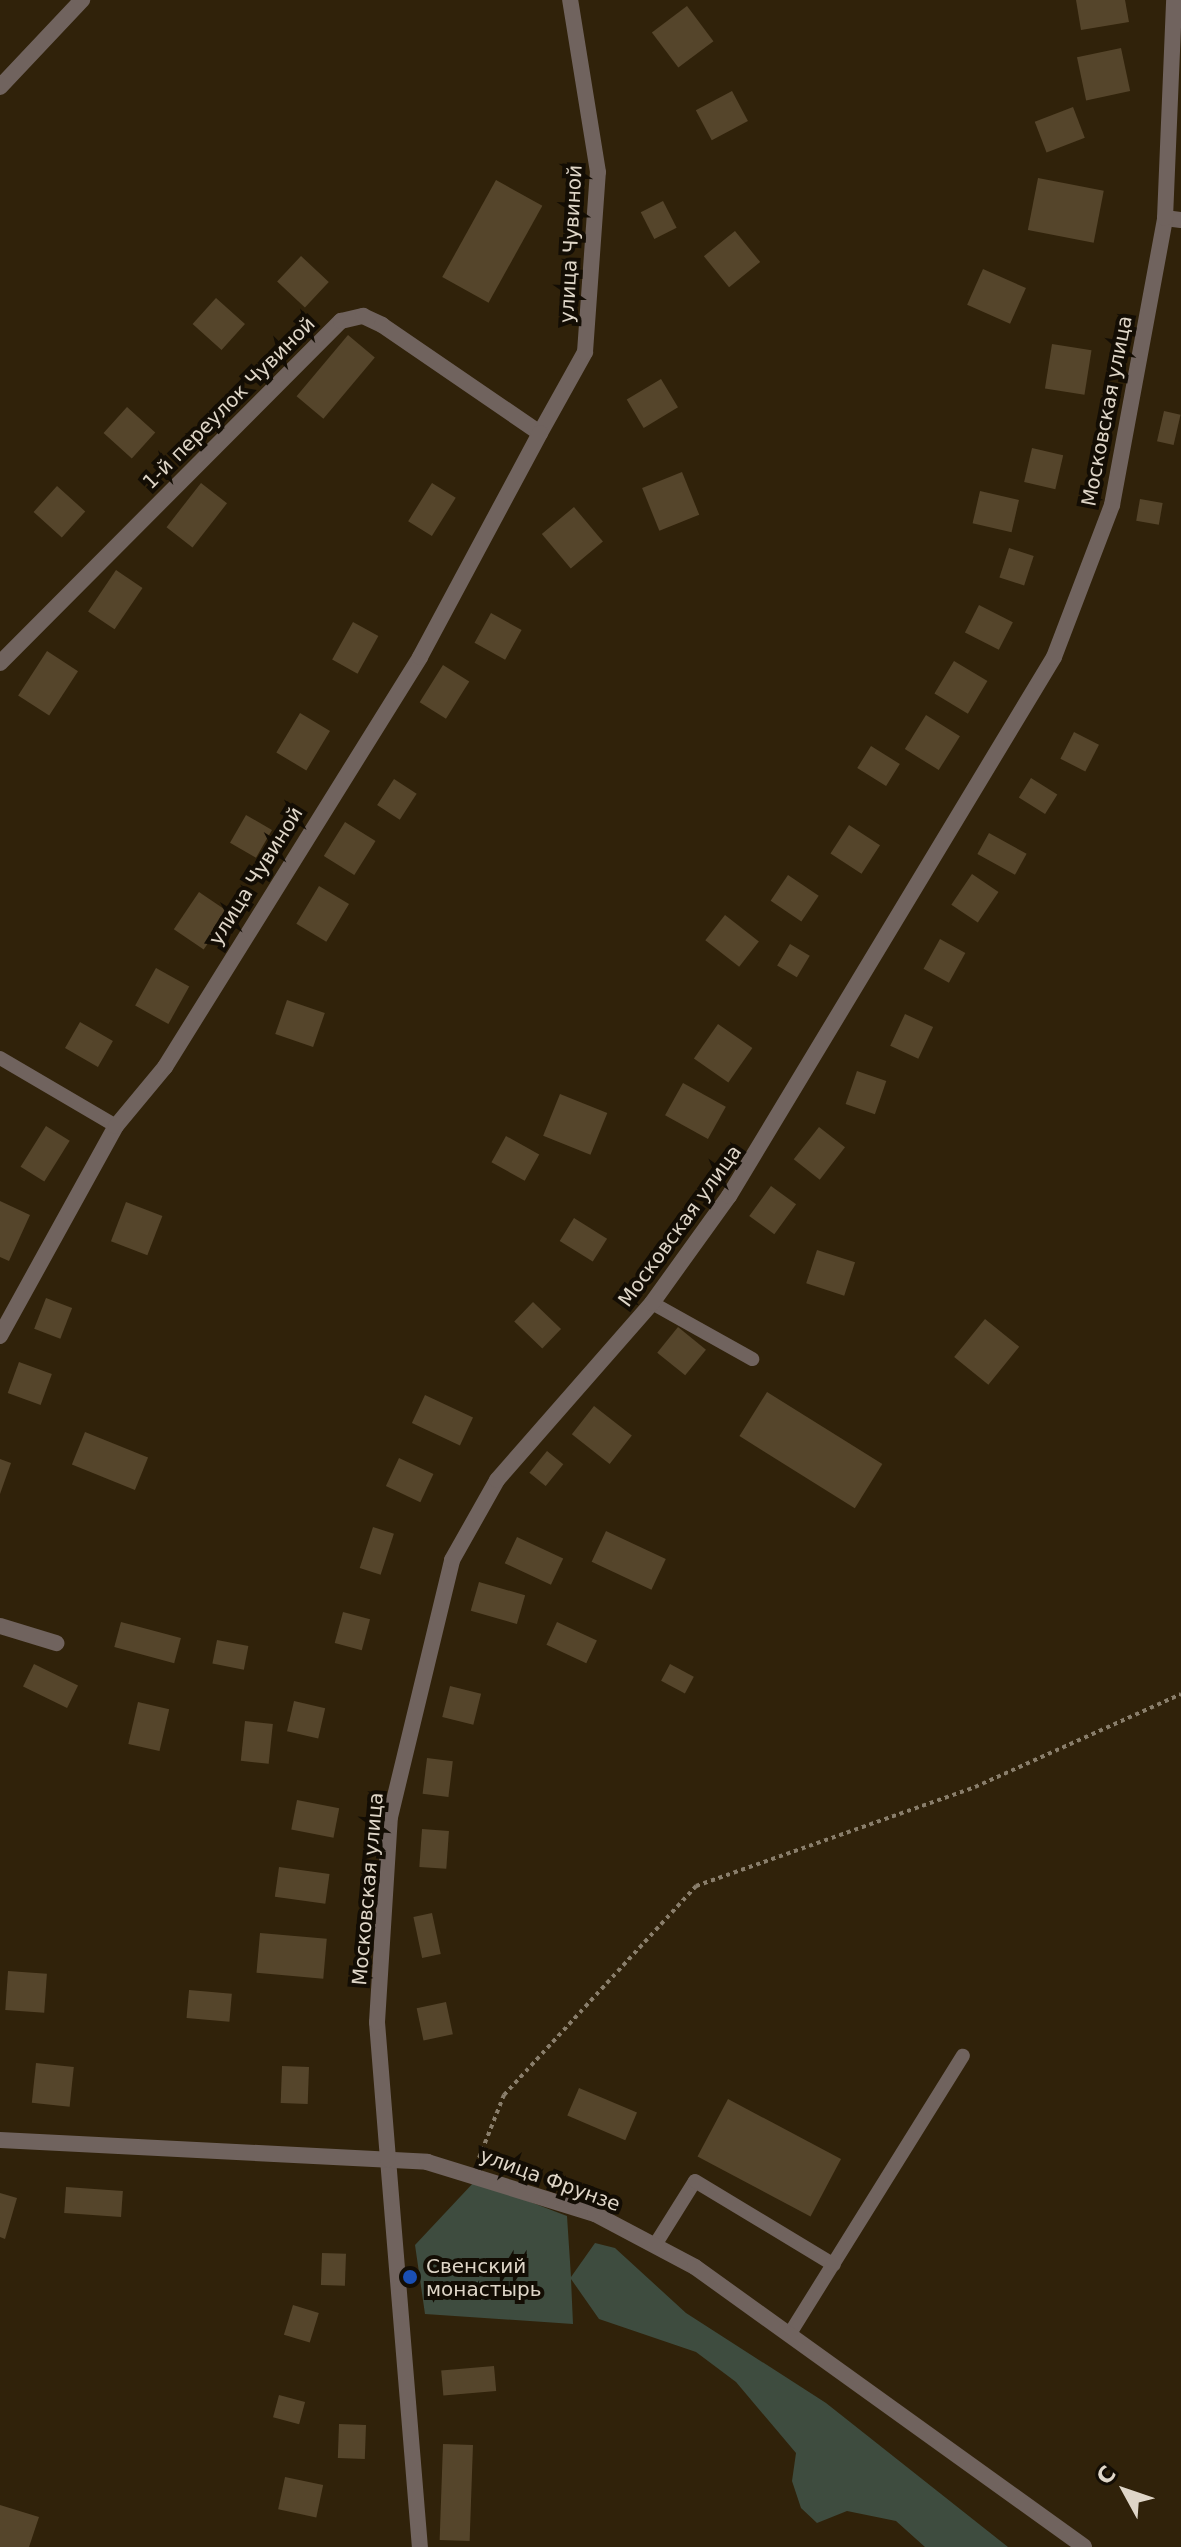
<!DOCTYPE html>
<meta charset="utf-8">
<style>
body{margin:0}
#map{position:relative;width:1181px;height:2547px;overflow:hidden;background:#30220a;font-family:"DejaVu Sans",sans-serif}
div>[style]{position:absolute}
.green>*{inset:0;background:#3e4c3f}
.building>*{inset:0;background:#55452b;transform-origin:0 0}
.path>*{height:4px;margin-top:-2px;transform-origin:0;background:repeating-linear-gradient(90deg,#897e6b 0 4px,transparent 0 8px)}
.service>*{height:14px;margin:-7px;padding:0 7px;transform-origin:7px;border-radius:7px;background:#70635e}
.minor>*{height:16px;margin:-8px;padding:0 8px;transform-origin:8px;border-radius:8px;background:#70635e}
.tertiary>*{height:16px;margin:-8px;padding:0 8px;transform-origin:8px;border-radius:8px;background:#70635e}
.dots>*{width:22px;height:22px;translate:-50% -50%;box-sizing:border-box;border:4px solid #130d04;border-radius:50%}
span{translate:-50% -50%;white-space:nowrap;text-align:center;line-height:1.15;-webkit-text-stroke:8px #130d04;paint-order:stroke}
.street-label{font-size:20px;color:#dfd6c8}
.poi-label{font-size:20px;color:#dfd6c8}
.left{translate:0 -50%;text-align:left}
.north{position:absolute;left:1085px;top:2451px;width:80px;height:80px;-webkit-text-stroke:6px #130d04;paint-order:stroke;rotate:310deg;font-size:22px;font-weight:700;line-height:32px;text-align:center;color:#dfd6c8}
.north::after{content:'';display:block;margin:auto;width:28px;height:36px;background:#dfd6c8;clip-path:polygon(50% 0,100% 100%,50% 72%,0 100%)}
</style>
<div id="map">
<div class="green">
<div style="clip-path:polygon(475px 2181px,567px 2216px,571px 2277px,595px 2243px,615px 2248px,686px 2313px,826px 2403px,1008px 2547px,925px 2547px,896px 2521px,847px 2511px,817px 2523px,801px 2508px,792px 2481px,796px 2453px,736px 2382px,696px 2352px,599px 2319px,571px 2279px,573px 2324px,425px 2314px,415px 2245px)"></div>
</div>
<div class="building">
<div style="clip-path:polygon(1076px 0,1125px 0,1129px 22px,1081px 30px)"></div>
<div style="left:687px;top:6px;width:44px;height:44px;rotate:53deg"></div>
<div style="left:1121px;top:48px;width:44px;height:45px;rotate:78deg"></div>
<div style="left:732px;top:91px;width:34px;height:41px;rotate:62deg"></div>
<div style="left:1073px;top:107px;width:33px;height:41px;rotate:69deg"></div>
<div style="left:1038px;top:178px;width:67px;height:53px;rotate:11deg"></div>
<div style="left:496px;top:180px;width:53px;height:111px;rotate:29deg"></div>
<div style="left:663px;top:201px;width:30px;height:25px;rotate:63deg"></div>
<div style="left:735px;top:231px;width:40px;height:40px;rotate:51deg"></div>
<div style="left:301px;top:256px;width:38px;height:35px;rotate:43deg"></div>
<div style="left:983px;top:269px;width:47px;height:39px;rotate:24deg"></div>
<div style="left:216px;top:298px;width:39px;height:35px;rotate:42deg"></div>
<div style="left:348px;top:335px;width:35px;height:80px;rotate:40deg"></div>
<div style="left:1052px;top:344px;width:40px;height:45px;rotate:9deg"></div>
<div style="left:661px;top:379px;width:33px;height:40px;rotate:59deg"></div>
<div style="left:127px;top:407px;width:38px;height:35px;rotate:42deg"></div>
<div style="left:1164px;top:411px;width:17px;height:31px;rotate:13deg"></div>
<div style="left:1032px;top:448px;width:32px;height:35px;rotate:13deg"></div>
<div style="left:682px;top:472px;width:46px;height:43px;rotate:68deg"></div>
<div style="left:201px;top:483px;width:33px;height:56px;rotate:38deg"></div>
<div style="left:432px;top:483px;width:28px;height:45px;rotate:32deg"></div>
<div style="left:57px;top:486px;width:38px;height:35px;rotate:42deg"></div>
<div style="left:980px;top:491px;width:40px;height:33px;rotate:13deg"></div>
<div style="left:1140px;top:499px;width:23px;height:22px;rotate:10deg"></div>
<div style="left:574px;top:507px;width:45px;height:42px;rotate:50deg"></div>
<div style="left:1009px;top:548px;width:26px;height:31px;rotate:18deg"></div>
<div style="left:116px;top:570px;width:32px;height:50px;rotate:34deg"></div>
<div style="left:979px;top:605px;width:38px;height:31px;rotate:27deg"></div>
<div style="left:491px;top:613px;width:35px;height:34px;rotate:29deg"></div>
<div style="left:353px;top:622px;width:29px;height:43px;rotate:29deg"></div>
<div style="left:47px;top:651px;width:37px;height:53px;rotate:33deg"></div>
<div style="left:954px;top:661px;width:39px;height:38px;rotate:31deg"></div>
<div style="left:443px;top:665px;width:31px;height:44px;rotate:32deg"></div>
<div style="left:300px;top:713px;width:35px;height:46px;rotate:31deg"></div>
<div style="left:926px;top:715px;width:40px;height:40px;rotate:32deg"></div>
<div style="left:1074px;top:732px;width:28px;height:30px;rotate:27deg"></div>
<div style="left:871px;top:746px;width:34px;height:26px;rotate:32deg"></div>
<div style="left:1031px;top:778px;width:31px;height:23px;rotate:32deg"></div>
<div style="left:394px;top:779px;width:27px;height:31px;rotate:33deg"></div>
<div style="left:246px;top:815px;width:30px;height:32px;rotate:30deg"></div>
<div style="left:345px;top:822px;width:36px;height:40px;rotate:32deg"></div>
<div style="left:849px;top:825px;width:37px;height:34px;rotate:33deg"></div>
<div style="left:989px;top:833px;width:43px;height:24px;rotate:29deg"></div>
<div style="left:972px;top:874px;width:32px;height:37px;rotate:34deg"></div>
<div style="left:788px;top:875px;width:37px;height:31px;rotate:34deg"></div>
<div style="left:319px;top:886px;width:35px;height:44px;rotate:31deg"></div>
<div style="left:199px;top:892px;width:36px;height:45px;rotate:34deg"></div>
<div style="left:725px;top:915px;width:43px;height:32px;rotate:38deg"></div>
<div style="left:940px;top:939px;width:29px;height:34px;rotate:29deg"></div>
<div style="left:790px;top:944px;width:23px;height:25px;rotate:31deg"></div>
<div style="left:156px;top:968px;width:38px;height:43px;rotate:29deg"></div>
<div style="left:287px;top:1000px;width:40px;height:36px;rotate:19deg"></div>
<div style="left:905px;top:1014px;width:31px;height:35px;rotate:25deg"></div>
<div style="left:80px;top:1022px;width:38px;height:30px;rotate:30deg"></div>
<div style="left:718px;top:1024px;width:42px;height:42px;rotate:35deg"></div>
<div style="left:857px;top:1071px;width:31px;height:35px;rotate:19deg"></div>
<div style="left:683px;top:1083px;width:49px;height:37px;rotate:29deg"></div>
<div style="left:560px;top:1094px;width:51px;height:45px;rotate:22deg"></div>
<div style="left:46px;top:1126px;width:28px;height:48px;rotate:32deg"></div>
<div style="left:819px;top:1127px;width:33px;height:41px;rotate:38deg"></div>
<div style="left:506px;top:1136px;width:38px;height:30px;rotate:29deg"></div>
<div style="left:771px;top:1186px;width:31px;height:37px;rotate:36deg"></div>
<div style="clip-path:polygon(0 1201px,30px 1215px,9px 1261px,0 1257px)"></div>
<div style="left:126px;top:1202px;width:39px;height:42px;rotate:21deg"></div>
<div style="left:574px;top:1218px;width:39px;height:27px;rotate:32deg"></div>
<div style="left:817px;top:1250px;width:40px;height:35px;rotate:18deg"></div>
<div style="left:46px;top:1298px;width:28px;height:33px;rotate:21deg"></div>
<div style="left:533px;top:1302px;width:39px;height:27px;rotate:44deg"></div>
<div style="left:985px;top:1319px;width:44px;height:49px;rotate:39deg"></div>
<div style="left:678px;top:1327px;width:36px;height:33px;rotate:39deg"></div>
<div style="left:19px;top:1362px;width:35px;height:33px;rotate:20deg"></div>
<div style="left:767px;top:1392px;width:136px;height:52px;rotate:32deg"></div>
<div style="left:425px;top:1395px;width:53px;height:31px;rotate:25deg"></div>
<div style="left:594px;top:1406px;width:48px;height:36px;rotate:38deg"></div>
<div style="left:85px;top:1432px;width:68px;height:35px;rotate:22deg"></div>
<div style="left:547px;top:1451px;width:21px;height:28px;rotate:39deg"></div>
<div style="left:399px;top:1458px;width:38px;height:31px;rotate:25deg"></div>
<div style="clip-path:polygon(0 1459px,11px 1463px,0 1494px)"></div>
<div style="left:373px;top:1527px;width:22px;height:43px;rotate:18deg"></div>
<div style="left:606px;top:1531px;width:66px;height:34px;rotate:25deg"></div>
<div style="left:517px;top:1537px;width:51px;height:29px;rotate:25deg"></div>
<div style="left:479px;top:1582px;width:48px;height:30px;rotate:16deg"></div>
<div style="left:343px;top:1612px;width:28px;height:32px;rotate:15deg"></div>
<div style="left:121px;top:1622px;width:62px;height:26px;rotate:15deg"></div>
<div style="left:557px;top:1622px;width:44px;height:25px;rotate:25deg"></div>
<div style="left:217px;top:1640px;width:32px;height:24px;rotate:11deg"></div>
<div style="left:34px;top:1664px;width:49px;height:25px;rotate:26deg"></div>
<div style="left:670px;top:1664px;width:27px;height:19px;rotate:28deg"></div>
<div style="left:450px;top:1686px;width:32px;height:32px;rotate:14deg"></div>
<div style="left:294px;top:1701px;width:32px;height:31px;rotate:13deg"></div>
<div style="left:138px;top:1702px;width:32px;height:43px;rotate:13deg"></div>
<div style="left:245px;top:1721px;width:28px;height:40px;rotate:6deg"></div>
<div style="left:427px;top:1758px;width:26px;height:36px;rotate:7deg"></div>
<div style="left:297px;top:1800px;width:43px;height:30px;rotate:11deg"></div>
<div style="left:422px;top:1829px;width:27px;height:38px;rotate:4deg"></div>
<div style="left:279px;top:1867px;width:51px;height:30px;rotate:8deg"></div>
<div style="left:432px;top:1913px;width:42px;height:19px;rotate:78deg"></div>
<div style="left:260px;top:1933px;width:67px;height:40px;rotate:5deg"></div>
<div style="left:8px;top:1971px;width:39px;height:39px;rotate:4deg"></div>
<div style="left:189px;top:1990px;width:43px;height:28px;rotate:5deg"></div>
<div style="left:446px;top:2002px;width:33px;height:30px;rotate:78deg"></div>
<div style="left:36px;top:2063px;width:38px;height:40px;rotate:6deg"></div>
<div style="left:282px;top:2066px;width:27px;height:37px;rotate:2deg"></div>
<div style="left:579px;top:2088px;width:63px;height:30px;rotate:23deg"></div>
<div style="left:728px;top:2099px;width:128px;height:65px;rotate:28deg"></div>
<div style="left:66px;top:2187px;width:57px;height:26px;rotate:4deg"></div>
<div style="clip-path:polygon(0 2193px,17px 2198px,5px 2239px,0 2237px)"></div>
<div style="left:322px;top:2253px;width:24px;height:32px;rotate:2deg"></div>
<div style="left:293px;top:2305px;width:27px;height:31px;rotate:17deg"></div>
<div style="left:494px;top:2366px;width:25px;height:53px;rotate:85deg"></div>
<div style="left:279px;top:2395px;width:27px;height:23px;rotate:15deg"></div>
<div style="left:339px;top:2424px;width:27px;height:34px;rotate:2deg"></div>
<div style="left:443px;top:2444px;width:30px;height:96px;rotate:2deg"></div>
<div style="left:285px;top:2477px;width:39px;height:33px;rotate:12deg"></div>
<div style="clip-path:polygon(0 2505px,39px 2517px,29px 2547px,0 2547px)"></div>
</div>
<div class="path">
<div style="left:479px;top:2158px;width:68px;rotate:-68.4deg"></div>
<div style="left:504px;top:2095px;width:284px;rotate:-47.4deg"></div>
<div style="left:696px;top:1886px;width:296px;rotate:-19.5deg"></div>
<div style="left:975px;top:1787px;width:226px;rotate:-24.3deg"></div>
</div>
<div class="service">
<div style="left:0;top:1058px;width:134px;rotate:30.4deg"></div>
<div style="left:652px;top:1303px;width:115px;rotate:29.2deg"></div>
<div style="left:655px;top:2245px;width:75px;rotate:-58deg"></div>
<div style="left:695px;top:2181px;width:162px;rotate:31.1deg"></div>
<div style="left:789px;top:2335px;width:329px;rotate:-58.1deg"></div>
</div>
<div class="minor">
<div style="left:1165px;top:218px;width:16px;rotate:7deg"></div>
<div style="left:0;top:663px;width:483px;rotate:-45.1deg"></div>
<div style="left:341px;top:321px;width:23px;rotate:-13deg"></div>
<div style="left:363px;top:316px;width:21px;rotate:25deg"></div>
<div style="left:382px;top:325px;width:191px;rotate:34.4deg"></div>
<div style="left:540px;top:433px;width:93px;rotate:-60.9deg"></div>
<div style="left:585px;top:352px;width:180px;rotate:-85.9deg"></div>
<div style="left:598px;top:172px;width:174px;rotate:-99.2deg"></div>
<div style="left:0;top:1336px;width:240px;rotate:-61.1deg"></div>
<div style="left:116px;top:1126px;width:77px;rotate:-50.3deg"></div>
<div style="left:165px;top:1067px;width:483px;rotate:-58.1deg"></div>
<div style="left:420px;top:657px;width:254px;rotate:-61.8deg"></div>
<div style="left:0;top:1626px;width:59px;rotate:16.9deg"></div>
<div style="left:388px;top:2159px;width:389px;rotate:85.3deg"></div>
</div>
<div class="tertiary">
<div style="left:0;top:87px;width:120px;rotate:-46.7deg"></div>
<div style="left:0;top:2140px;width:428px;rotate:2.9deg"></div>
<div style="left:427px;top:2162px;width:176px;rotate:17.2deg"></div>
<div style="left:595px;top:2214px;width:113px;rotate:27.9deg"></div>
<div style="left:695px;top:2267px;width:479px;rotate:35.7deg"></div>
<div style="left:388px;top:2159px;width:137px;rotate:-94.6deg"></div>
<div style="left:377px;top:2022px;width:205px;rotate:-86.4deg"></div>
<div style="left:390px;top:1817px;width:264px;rotate:-76.4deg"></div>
<div style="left:452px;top:1560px;width:92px;rotate:-60.6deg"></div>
<div style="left:497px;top:1480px;width:235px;rotate:-48.8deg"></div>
<div style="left:652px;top:1303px;width:132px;rotate:-54.3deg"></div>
<div style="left:729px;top:1196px;width:629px;rotate:-58.91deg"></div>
<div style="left:1054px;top:657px;width:163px;rotate:-69.1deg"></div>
<div style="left:1112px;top:505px;width:292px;rotate:-79.5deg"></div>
<div style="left:1165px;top:218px;width:218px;rotate:-87.6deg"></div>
</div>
<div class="dots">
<div style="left:410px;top:2277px;background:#1a4fb4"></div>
</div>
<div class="street-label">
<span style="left:571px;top:244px;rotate:-87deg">улица Чувиной</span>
<span style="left:229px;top:403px;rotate:-45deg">1-й переулок Чувиной</span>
<span style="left:1107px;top:411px;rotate:-79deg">Московская улица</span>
<span style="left:256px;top:876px;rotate:-58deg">улица Чувиной</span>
<span style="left:680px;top:1226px;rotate:-54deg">Московская улица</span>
<span style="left:368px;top:1889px;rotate:-85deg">Московская улица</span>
<span style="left:550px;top:2180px;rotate:20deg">улица Фрунзе</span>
</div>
<div class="poi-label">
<span class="left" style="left:426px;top:2278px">Свенский<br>монастырь</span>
</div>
<div class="north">С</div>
</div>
